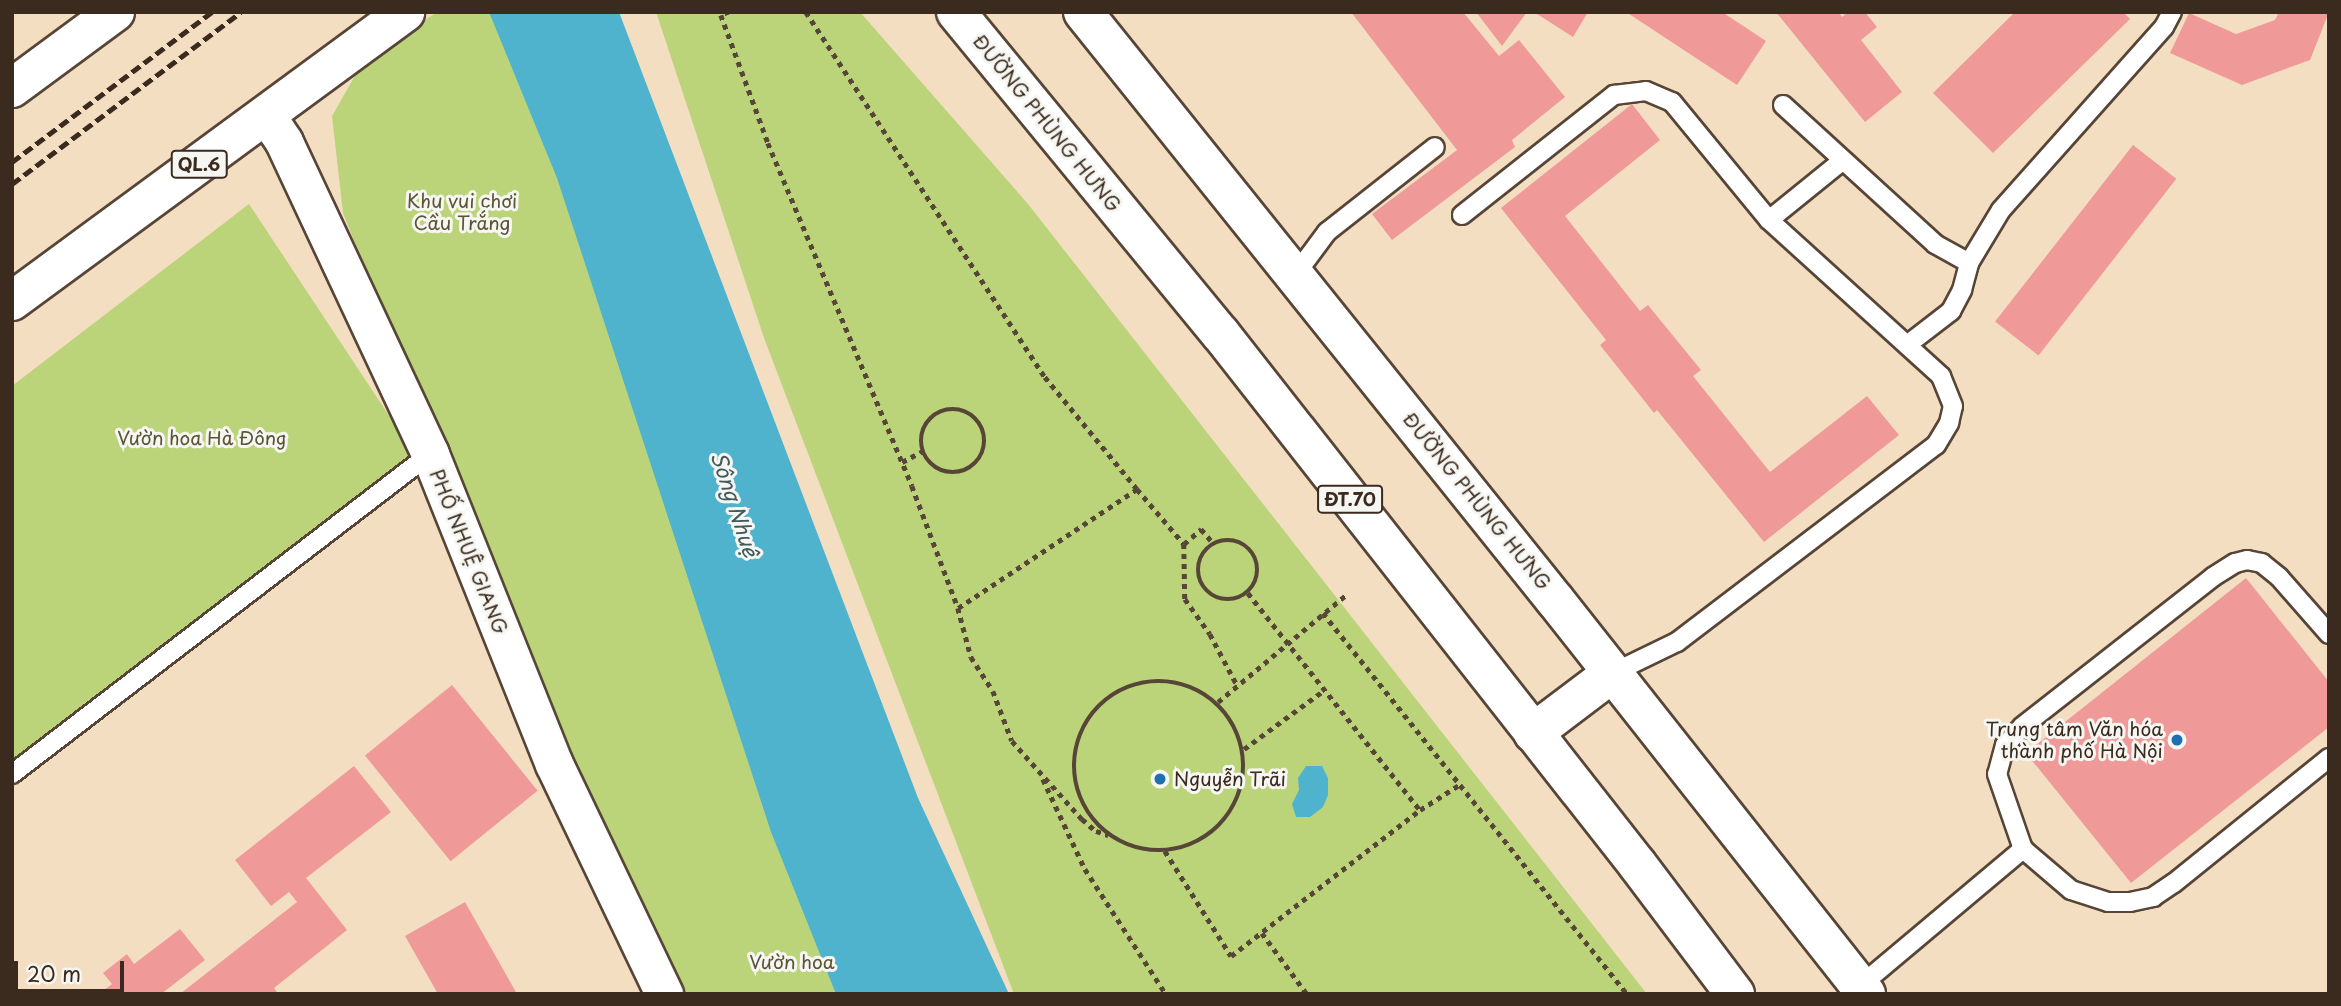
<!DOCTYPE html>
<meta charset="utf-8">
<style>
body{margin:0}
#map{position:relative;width:2341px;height:1006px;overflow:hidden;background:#f3dec2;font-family:"Playpen Sans",sans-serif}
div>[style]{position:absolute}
.green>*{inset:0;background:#bbd479}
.water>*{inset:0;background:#4fb3ce}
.building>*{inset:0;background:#ef9a98;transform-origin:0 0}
.path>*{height:4.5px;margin-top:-2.25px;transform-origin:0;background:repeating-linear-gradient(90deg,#574537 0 5px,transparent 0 10px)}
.path>.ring{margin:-2.25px;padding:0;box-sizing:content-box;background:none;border:4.5px solid #574537;border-radius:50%}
.roads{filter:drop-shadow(2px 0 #574537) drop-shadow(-2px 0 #574537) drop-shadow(0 2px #574537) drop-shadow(0 -2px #574537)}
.service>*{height:18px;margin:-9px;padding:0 9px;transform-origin:9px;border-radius:9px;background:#fff}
.minor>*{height:37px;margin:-18.5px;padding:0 18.5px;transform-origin:18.5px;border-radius:18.5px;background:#fff}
.primary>*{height:38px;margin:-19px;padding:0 19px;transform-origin:19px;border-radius:19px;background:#fff}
.trunk>*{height:38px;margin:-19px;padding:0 19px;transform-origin:19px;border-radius:19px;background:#fff}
.rail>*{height:5px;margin-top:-2.5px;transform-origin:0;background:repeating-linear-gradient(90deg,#3b2a1e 0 10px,transparent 0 15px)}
.dots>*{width:19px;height:19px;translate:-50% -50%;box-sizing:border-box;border:4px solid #f6f6f2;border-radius:50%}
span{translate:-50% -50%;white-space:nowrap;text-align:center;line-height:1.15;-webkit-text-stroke:6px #f6f6f2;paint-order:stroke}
.shield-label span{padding:2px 5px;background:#f6f6f2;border:2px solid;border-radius:5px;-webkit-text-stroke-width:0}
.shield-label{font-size:18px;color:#3b2a1e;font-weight:700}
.street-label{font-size:19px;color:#3b2a1e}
.park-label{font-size:19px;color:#5b5435}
.poi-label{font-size:19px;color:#3b2a1e}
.right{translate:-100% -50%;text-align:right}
.left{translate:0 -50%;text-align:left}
.water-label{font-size:21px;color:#425a5c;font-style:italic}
.frame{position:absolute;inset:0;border:14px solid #3b2a1e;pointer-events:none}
.scale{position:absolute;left:14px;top:961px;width:110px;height:32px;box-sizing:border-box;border:4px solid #3b2a1e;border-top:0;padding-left:9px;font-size:21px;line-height:24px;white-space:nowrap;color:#3b2a1e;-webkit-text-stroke:5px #f6f6f2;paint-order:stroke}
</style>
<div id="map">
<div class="green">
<div style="clip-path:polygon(437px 12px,494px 12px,566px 173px,841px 994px,671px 994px,560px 763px,343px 213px,332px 116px,364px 60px)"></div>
<div style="clip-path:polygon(656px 12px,860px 12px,1028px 204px,1647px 994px,1014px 994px,764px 338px)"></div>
<div style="clip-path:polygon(249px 204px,425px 470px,12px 772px,12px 386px)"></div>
</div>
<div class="water">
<div style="clip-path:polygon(489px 12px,619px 12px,918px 798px,1009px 994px,836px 994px,771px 832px,557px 178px)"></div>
<div style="clip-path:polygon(1306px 766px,1322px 766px,1328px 778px,1328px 795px,1323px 807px,1310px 817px,1296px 817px,1292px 804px,1299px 790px,1298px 778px)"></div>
</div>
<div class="building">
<div style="clip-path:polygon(1351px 12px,1463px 12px,1499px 56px,1519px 40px,1565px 97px,1512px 140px,1515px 147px,1392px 240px,1372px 214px,1457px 150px)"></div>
<div style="clip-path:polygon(1476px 12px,1527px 12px,1502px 46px)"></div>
<div style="clip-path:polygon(1534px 12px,1588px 12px,1573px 37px)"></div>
<div style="clip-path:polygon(1626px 12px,1722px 12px,1766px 41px,1737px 85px)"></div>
<div style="clip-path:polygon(1776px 12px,1839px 12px,1842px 17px,1848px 12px,1865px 12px,1877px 27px,1861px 40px,1902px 92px,1865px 122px)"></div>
<div style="clip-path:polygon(2015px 12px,2123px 12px,2130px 19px,1993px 153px,1933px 93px)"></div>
<div style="clip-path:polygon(2279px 12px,2329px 12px,2310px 60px,2242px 85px,2170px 53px,2189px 13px,2236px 34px,2275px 20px)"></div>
<div style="clip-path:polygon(1632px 104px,1660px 140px,1565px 216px,1640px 311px,1648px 305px,1701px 370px,1693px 376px,1770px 472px,1867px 396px,1899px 435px,1764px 542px,1657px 410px,1654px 413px,1600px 345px,1606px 340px,1501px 208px)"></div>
<div style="left:2133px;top:145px;width:55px;height:224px;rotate:38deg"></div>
<div style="clip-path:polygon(2246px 578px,2329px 682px,2329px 727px,2131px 883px,2026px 753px)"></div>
<div style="left:452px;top:685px;width:136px;height:112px;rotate:51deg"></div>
<div style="clip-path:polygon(354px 766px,391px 812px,306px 878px,347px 930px,274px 988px,278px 994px,180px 994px,297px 902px,289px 892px,271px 906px,235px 860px)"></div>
<div style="clip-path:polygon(465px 902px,517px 994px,438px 994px,405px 936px)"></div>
<div style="clip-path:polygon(180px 929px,205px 960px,161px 994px,99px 994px,112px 984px,103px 973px,127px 954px,134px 964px)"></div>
</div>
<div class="path">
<div style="left:729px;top:12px;width:9px;rotate:159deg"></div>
<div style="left:721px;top:15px;width:136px;rotate:69.8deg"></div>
<div style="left:768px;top:143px;width:372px;rotate:67.2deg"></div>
<div style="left:912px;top:486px;width:130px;rotate:69.3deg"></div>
<div style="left:958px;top:608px;width:51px;rotate:75.1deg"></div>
<div style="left:971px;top:657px;width:40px;rotate:57.1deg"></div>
<div style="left:993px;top:691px;width:53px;rotate:69.2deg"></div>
<div style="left:1012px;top:741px;width:105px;rotate:48.1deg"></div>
<div style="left:1082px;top:819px;width:18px;rotate:41deg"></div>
<div style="left:1096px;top:831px;width:13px;rotate:18deg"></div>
<div style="left:806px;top:12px;width:436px;rotate:56.8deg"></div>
<div style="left:1045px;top:377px;width:145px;rotate:50.6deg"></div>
<div class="ring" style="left:921px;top:409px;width:59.5px;height:59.5px"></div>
<div style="left:902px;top:462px;width:24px;rotate:-28deg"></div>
<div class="ring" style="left:1198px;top:540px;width:55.5px;height:55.5px"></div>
<div style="left:1184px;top:544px;width:55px;rotate:89deg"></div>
<div style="left:1185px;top:599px;width:43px;rotate:54.5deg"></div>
<div style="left:1210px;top:634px;width:58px;rotate:62.1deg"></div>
<div style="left:1248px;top:593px;width:277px;rotate:51.6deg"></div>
<div style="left:958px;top:608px;width:215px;rotate:-33.6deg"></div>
<div style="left:1137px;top:489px;width:72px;rotate:49.5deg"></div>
<div style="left:1184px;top:544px;width:23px;rotate:-41deg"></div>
<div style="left:1201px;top:529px;width:18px;rotate:49deg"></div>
<div style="left:1323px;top:613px;width:487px;rotate:51.4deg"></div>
<div class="ring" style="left:1074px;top:681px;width:165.5px;height:165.5px"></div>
<div style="left:1218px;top:702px;width:168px;rotate:-39.9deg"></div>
<div style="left:1244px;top:749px;width:98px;rotate:-36.3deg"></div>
<div style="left:1043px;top:779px;width:99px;rotate:65deg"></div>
<div style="left:1085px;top:869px;width:149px;rotate:57.1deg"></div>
<div style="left:1165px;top:851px;width:124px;rotate:57.8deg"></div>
<div style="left:1231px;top:956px;width:239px;rotate:-37.7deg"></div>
<div style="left:1420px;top:810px;width:46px;rotate:-32.7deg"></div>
<div style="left:1262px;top:933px;width:76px;rotate:53.6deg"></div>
</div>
<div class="roads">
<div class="service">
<div style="left:1783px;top:105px;width:206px;rotate:42.4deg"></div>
<div style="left:1935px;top:244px;width:39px;rotate:29deg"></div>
<div style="left:1969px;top:263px;width:62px;rotate:-58.9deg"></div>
<div style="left:2001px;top:210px;width:245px;rotate:-48.3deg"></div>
<div style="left:2164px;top:27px;width:17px;rotate:-62deg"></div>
<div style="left:1462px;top:215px;width:194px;rotate:-38.3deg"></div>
<div style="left:1614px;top:95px;width:32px;rotate:-7deg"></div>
<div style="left:1646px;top:91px;width:28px;rotate:23deg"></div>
<div style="left:1672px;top:102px;width:153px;rotate:50.6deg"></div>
<div style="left:1769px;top:220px;width:95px;rotate:-39deg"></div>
<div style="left:1295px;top:275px;width:54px;rotate:-53.3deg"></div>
<div style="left:1327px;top:232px;width:137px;rotate:-38.2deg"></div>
<div style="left:1907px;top:345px;width:56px;rotate:-37.7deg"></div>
<div style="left:1951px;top:311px;width:24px;rotate:-62deg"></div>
<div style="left:1962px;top:290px;width:28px;rotate:-75deg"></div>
<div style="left:2329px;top:634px;width:76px;rotate:-131.3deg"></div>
<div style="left:2279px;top:577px;width:22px;rotate:-141deg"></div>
<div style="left:2262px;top:563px;width:15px;rotate:-169deg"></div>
<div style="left:2247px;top:560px;width:12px;rotate:166deg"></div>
<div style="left:2235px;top:563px;width:26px;rotate:148deg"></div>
<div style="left:2213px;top:577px;width:243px;rotate:141.9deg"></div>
<div style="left:2022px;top:727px;width:25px;rotate:133deg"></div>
<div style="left:2005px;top:745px;width:30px;rotate:105deg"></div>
<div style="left:1997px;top:774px;width:79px;rotate:70.9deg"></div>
<div style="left:2023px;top:849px;width:63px;rotate:40.5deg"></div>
<div style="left:2071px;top:890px;width:39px;rotate:18deg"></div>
<div style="left:2108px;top:902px;width:22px"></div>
<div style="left:2130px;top:902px;width:24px;rotate:-12deg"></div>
<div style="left:2153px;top:897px;width:25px;rotate:-34deg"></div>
<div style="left:2174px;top:883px;width:199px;rotate:-38.9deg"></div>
<div style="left:1611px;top:674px;width:73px;rotate:-25.9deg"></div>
<div style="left:1677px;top:642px;width:325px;rotate:-37.3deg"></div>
<div style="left:1936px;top:445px;width:26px;rotate:-59deg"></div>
<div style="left:1949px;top:423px;width:17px;rotate:-77deg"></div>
<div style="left:1953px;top:406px;width:32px;rotate:-112deg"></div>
<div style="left:1941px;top:376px;width:232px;rotate:-137.8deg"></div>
<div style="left:12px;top:774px;width:526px;rotate:-37.44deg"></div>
<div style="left:1861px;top:985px;width:212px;rotate:-40deg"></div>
</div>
<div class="minor">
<div style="left:266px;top:115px;width:32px;rotate:56deg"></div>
<div style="left:284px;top:142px;width:344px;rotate:64.9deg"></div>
<div style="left:430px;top:454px;width:334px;rotate:68.2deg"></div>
<div style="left:554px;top:764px;width:255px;rotate:64.4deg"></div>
</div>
<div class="primary">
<div style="left:956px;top:12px;width:416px;rotate:50.6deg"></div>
<div style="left:1220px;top:333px;width:675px;rotate:51.86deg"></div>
<div style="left:1637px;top:864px;width:163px;rotate:53deg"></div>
<div style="left:1083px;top:12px;width:754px;rotate:51.25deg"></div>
<div style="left:1555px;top:600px;width:502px;rotate:51.71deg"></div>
<div style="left:1533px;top:733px;width:98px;rotate:-37.1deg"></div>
</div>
<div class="trunk">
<div style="left:12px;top:88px;width:128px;rotate:-36.4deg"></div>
<div style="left:12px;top:301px;width:488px;rotate:-36.3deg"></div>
</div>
</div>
<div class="rail">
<div style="left:12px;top:162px;width:250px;rotate:-36.9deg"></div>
<div style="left:12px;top:184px;width:286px;rotate:-36.9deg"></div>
</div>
<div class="dots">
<div style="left:2177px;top:740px;background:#1f6fb2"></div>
<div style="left:1160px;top:779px;background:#1f6fb2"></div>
</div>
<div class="shield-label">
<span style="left:199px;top:164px">QL.6</span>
<span style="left:1350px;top:499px">ĐT.70</span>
</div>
<div class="street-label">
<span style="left:1047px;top:123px;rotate:51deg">ĐƯỜNG PHÙNG HƯNG</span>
<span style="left:1477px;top:501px;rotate:51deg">ĐƯỜNG PHÙNG HƯNG</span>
<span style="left:469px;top:552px;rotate:68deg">PHỐ NHUỆ GIANG</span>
</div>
<div class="park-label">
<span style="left:462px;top:212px">Khu vui chơi<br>Cầu Trắng</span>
<span style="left:202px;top:438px">Vườn hoa Hà Đông</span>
<span style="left:792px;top:962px">Vườn hoa</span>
</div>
<div class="poi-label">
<span class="right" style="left:2163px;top:740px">Trung tâm Văn hóa<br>thành phố Hà Nội</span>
<span class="left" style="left:1174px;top:779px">Nguyễn Trãi</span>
</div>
<div class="water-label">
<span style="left:736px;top:504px;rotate:72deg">Sông Nhuệ</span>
</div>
<div class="frame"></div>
<div class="scale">20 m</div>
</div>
